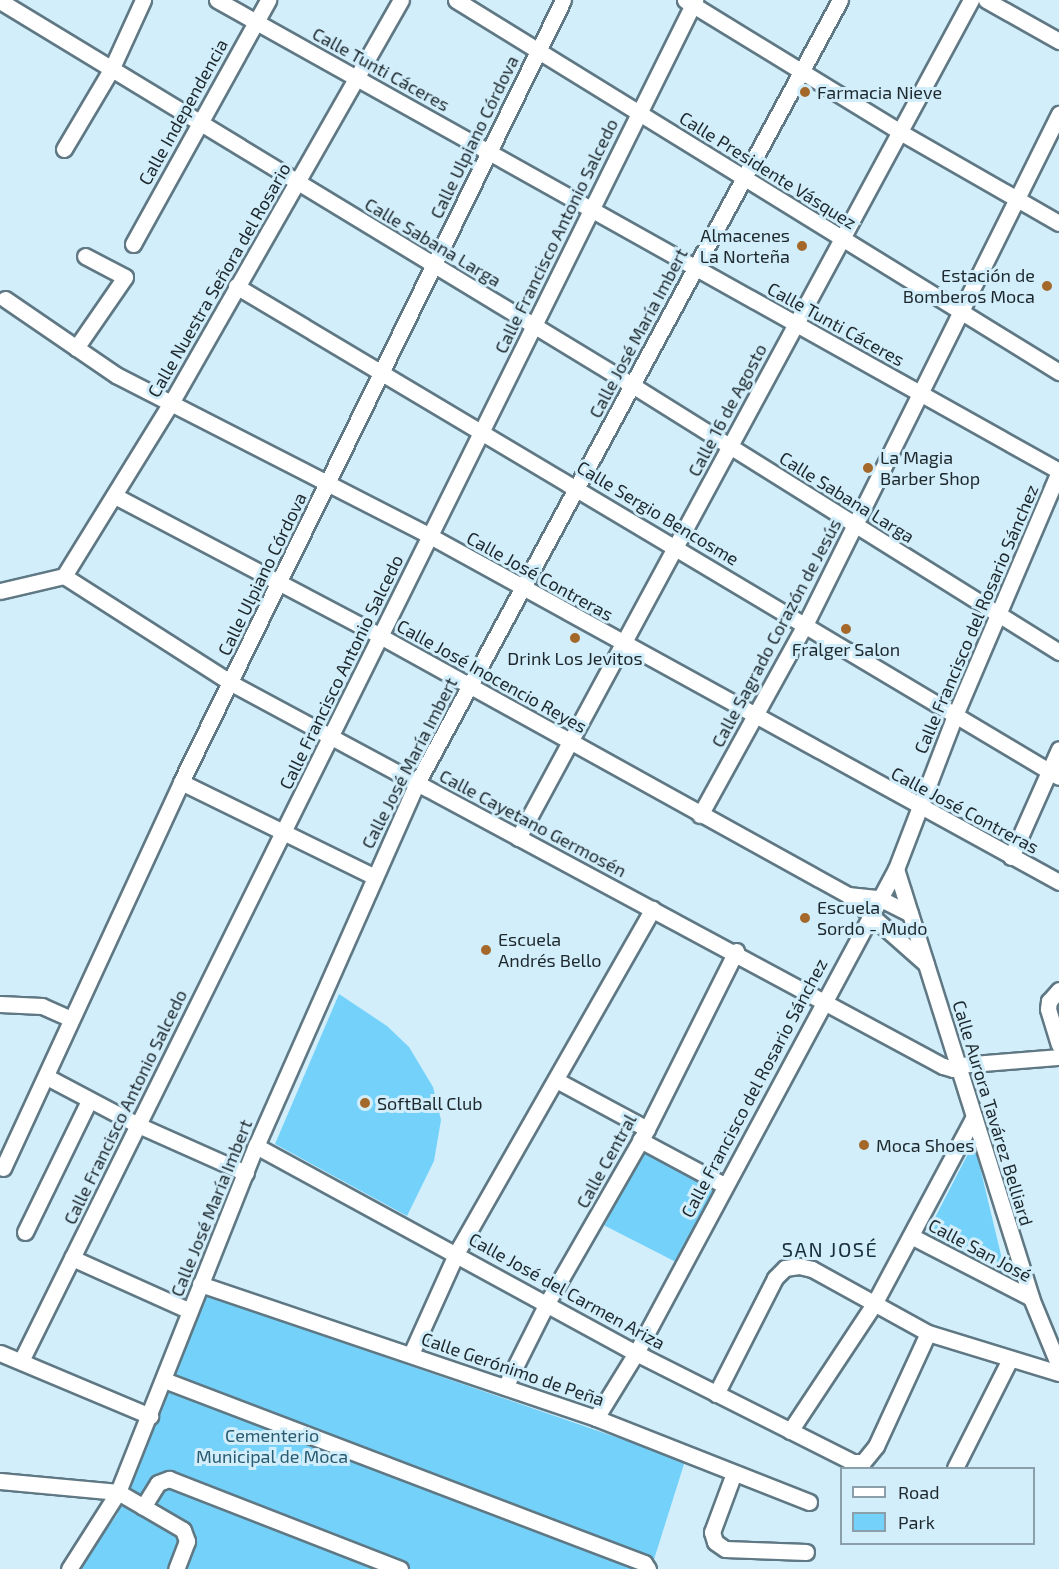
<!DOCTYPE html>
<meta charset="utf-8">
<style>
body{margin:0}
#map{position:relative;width:1059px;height:1569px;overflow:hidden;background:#d2eefb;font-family:"Exo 2",sans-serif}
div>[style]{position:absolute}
.green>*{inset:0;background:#74d2fa;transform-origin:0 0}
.roads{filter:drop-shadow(2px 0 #5f7884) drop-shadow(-2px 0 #5f7884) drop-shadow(0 2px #5f7884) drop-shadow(0 -2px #5f7884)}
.minor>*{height:15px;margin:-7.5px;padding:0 7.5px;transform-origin:7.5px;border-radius:7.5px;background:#fff}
.dots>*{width:16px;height:16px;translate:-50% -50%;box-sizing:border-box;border:3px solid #d2eefb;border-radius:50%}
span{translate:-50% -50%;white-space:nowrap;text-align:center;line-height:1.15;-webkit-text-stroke:6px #d2eefb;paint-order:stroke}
.street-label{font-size:18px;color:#1d282d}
.poi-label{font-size:18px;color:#1d282d}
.left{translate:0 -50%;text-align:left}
.right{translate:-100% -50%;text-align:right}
.park-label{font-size:18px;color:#295b70}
.neighbourhood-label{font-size:20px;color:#182f39;letter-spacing:1.5px}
.legend{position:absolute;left:840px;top:1467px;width:195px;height:78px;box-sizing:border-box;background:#d2eefb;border:2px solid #8a9fa9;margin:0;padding:8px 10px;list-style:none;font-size:18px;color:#1d282d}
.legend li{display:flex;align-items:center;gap:12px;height:30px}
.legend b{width:30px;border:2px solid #8a9fa9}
</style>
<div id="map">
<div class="green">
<div style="clip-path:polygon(339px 994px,387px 1026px,409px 1047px,433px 1087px,441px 1120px,434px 1161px,407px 1216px,275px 1144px)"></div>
<div style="clip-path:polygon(974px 1142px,1007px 1280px,925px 1237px)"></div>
<div style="left:644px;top:1148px;width:84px;height:87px;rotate:27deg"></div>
<div style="clip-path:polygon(197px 1292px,685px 1461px,651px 1569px,78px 1569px,117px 1515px)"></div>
</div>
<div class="roads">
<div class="minor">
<div style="left:217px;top:0;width:965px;rotate:29.22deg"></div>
<div style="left:456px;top:0;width:709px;rotate:31.67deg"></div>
<div style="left:685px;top:0;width:252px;rotate:31.5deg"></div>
<div style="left:900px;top:132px;width:183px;rotate:29.8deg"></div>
<div style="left:986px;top:0;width:84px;rotate:29.3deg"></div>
<div style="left:0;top:1px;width:740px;rotate:31.28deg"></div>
<div style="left:632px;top:385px;width:504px;rotate:32.02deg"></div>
<div style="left:64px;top:149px;width:92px;rotate:-59.3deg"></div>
<div style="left:111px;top:70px;width:77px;rotate:-65.4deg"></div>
<div style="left:133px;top:244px;width:279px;rotate:-61deg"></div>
<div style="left:236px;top:286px;width:958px;rotate:30.82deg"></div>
<div style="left:5px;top:299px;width:135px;rotate:34.4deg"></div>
<div style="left:116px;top:375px;width:353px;rotate:27.1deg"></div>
<div style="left:430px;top:536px;width:718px;rotate:28.81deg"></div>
<div style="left:76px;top:348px;width:86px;rotate:-55.4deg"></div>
<div style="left:125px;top:277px;width:45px;rotate:-152.3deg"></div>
<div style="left:115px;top:496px;width:300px;rotate:27.8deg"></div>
<div style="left:380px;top:636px;width:535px;rotate:28.96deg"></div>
<div style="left:848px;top:895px;width:104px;rotate:41.5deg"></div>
<div style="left:64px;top:576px;width:198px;rotate:32.6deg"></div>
<div style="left:231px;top:683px;width:808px;rotate:28.28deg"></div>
<div style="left:943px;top:1066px;width:10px;rotate:17deg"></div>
<div style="left:953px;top:1069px;width:7px;rotate:-34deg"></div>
<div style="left:959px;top:1065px;width:100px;rotate:-4.6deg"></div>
<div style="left:64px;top:576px;width:203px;rotate:-58.3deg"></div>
<div style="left:171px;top:403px;width:464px;rotate:-60.3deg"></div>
<div style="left:0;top:591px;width:66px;rotate:-13.2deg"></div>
<div style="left:181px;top:782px;width:216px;rotate:26.1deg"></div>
<div style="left:700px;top:815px;width:217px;rotate:-61.1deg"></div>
<div style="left:805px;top:625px;width:571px;rotate:-63.57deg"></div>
<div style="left:518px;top:838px;width:953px;rotate:-61.61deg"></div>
<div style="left:1011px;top:857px;width:118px;rotate:-66deg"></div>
<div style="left:896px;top:869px;width:450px;rotate:72.5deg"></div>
<div style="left:1031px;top:1298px;width:74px;rotate:67.6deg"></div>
<div style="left:848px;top:895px;width:31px;rotate:6deg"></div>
<div style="left:879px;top:898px;width:35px;rotate:27deg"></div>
<div style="left:1059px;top:990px;width:15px;rotate:132deg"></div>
<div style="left:1049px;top:1001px;width:8px;rotate:97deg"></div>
<div style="left:1048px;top:1009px;width:37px;rotate:73deg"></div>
<div style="left:0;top:1004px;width:42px;rotate:2.7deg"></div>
<div style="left:42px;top:1006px;width:32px;rotate:24deg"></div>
<div style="left:47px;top:1077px;width:103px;rotate:27.8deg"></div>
<div style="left:138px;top:1125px;width:118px;rotate:24deg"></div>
<div style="left:558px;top:1081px;width:101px;rotate:28.3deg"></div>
<div style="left:640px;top:1140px;width:95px;rotate:28.2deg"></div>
<div style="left:256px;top:1146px;width:433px;rotate:28.6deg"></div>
<div style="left:636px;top:1353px;width:243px;rotate:26.7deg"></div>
<div style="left:853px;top:1462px;width:10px"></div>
<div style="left:863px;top:1462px;width:21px;rotate:-51deg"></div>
<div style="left:876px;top:1446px;width:124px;rotate:-65.3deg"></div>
<div style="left:3px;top:1168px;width:425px;rotate:-65.2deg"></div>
<div style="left:181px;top:782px;width:870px;rotate:-63.96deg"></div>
<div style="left:25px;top:1232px;width:146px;rotate:-64deg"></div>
<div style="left:911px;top:1236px;width:135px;rotate:27.3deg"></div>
<div style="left:72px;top:1258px;width:129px;rotate:24.2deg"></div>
<div style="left:200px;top:1284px;width:418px;rotate:18.7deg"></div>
<div style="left:596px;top:1418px;width:229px;rotate:21.5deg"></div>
<div style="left:0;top:1353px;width:163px;rotate:22.8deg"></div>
<div style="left:411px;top:1354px;width:112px;rotate:-65.7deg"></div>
<div style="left:457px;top:1252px;width:395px;rotate:-60.3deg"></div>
<div style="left:21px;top:1361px;width:1519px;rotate:-63.65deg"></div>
<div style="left:164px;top:1380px;width:514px;rotate:20.87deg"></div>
<div style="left:644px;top:1563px;width:7px;rotate:56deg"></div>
<div style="left:505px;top:1387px;width:94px;rotate:-63.4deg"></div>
<div style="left:547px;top:1303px;width:201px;rotate:-60.1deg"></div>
<div style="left:647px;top:1129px;width:199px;rotate:-63.4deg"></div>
<div style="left:716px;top:1394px;width:130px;rotate:-63deg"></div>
<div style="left:775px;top:1278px;width:14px;rotate:-45deg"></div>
<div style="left:785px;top:1268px;width:14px;rotate:-8deg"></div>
<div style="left:799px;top:1266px;width:13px;rotate:13deg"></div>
<div style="left:812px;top:1269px;width:132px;rotate:28.9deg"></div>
<div style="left:928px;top:1333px;width:137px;rotate:17deg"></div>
<div style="left:596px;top:1418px;width:76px;rotate:-58.4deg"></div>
<div style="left:636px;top:1353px;width:549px;rotate:-61.76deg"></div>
<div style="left:896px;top:869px;width:167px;rotate:-69deg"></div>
<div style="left:956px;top:713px;width:262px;rotate:-66.9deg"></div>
<div style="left:790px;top:1431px;width:152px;rotate:-56.5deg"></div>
<div style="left:874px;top:1304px;width:212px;rotate:-61.9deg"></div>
<div style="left:955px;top:1468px;width:120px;rotate:-63.2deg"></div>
<div style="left:734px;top:1473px;width:63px;rotate:110.4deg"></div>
<div style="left:712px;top:1532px;width:10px;rotate:73deg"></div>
<div style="left:715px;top:1542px;width:12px;rotate:35deg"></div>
<div style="left:725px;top:1549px;width:81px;rotate:2.1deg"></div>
<div style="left:0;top:1481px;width:119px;rotate:5.3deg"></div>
<div style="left:118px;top:1492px;width:75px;rotate:30.3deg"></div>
<div style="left:183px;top:1530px;width:12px;rotate:70deg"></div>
<div style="left:187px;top:1541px;width:30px;rotate:111deg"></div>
<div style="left:143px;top:1507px;width:28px;rotate:-58deg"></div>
<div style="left:158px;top:1483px;width:12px;rotate:-20deg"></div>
<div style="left:169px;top:1479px;width:248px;rotate:21.3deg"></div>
<div style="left:69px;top:1569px;width:91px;rotate:-57.5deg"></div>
<div style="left:118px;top:1492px;width:373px;rotate:-68.3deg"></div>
<div style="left:256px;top:1146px;width:397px;rotate:-66.1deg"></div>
<div style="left:417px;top:783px;width:890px;rotate:-61.62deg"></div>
</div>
</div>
<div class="dots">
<div style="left:805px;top:92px;background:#a4692a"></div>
<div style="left:802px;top:246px;background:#a4692a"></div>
<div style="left:1047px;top:286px;background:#a4692a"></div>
<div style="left:868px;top:468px;background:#a4692a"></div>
<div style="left:846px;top:629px;background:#a4692a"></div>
<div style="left:575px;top:638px;background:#a4692a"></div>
<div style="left:805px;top:918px;background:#a4692a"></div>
<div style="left:486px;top:950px;background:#a4692a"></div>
<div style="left:365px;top:1103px;background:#a4692a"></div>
<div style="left:864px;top:1145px;background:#a4692a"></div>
</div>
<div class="street-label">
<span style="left:381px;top:69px;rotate:29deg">Calle Tunti Cáceres</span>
<span style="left:183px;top:112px;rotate:-61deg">Calle Independencia</span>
<span style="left:474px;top:137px;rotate:-64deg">Calle Ulpiano Córdova</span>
<span style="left:768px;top:170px;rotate:32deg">Calle Presidente Vásquez</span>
<span style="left:556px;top:236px;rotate:-64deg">Calle Francisco Antonio Salcedo</span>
<span style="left:433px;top:242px;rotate:31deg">Calle Sabana Larga</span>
<span style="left:219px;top:280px;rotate:-60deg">Calle Nuestra Señora del Rosario</span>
<span style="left:836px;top:324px;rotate:29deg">Calle Tunti Cáceres</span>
<span style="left:638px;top:333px;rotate:-62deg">Calle José María Imbert</span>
<span style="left:727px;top:410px;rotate:-62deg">Calle 16 de Agosto</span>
<span style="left:847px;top:497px;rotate:32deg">Calle Sabana Larga</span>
<span style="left:658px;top:513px;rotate:31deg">Calle Sergio Bencosme</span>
<span style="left:262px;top:574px;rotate:-64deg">Calle Ulpiano Córdova</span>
<span style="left:540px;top:576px;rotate:29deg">Calle José Contreras</span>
<span style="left:976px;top:619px;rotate:-67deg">Calle Francisco del Rosario Sánchez</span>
<span style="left:776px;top:633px;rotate:-62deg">Calle Sagrado Corazón de Jesús</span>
<span style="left:341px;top:672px;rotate:-64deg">Calle Francisco Antonio Salcedo</span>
<span style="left:492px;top:676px;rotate:29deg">Calle José Inocencio Reyes</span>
<span style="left:409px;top:763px;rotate:-63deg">Calle José María Imbert</span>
<span style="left:965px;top:810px;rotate:28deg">Calle José Contreras</span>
<span style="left:533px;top:823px;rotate:28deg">Calle Cayetano Germosén</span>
<span style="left:754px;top:1088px;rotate:-62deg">Calle Francisco del Rosario Sánchez</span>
<span style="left:125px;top:1107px;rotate:-64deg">Calle Francisco Antonio Salcedo</span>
<span style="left:993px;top:1113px;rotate:73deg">Calle Aurora Tavárez Belliard</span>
<span style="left:606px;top:1161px;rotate:-61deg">Calle Central</span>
<span style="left:211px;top:1208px;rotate:-68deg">Calle José María Imbert</span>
<span style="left:980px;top:1250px;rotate:28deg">Calle San José</span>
<span style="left:567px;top:1291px;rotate:29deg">Calle José del Carmen Ariza</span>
<span style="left:513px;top:1369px;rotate:19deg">Calle Gerónimo de Peña</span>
</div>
<div class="poi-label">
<span class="left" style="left:817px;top:92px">Farmacia Nieve</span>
<span class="right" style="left:790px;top:246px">Almacenes<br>La Norteña</span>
<span class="right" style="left:1035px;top:286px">Estación de<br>Bomberos Moca</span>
<span class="left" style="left:880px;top:468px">La Magia<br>Barber Shop</span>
<span style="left:846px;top:649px">Fralger Salon</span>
<span style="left:575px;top:658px">Drink Los Jevitos</span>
<span class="left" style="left:817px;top:918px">Escuela<br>Sordo - Mudo</span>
<span class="left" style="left:498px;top:950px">Escuela<br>Andrés Bello</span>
<span class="left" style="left:377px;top:1103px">SoftBall Club</span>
<span class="left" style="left:876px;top:1145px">Moca Shoes</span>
</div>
<div class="park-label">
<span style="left:272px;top:1446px">Cementerio<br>Municipal de Moca</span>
</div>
<div class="neighbourhood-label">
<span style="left:830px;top:1249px">SAN JOSÉ</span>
</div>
<ul class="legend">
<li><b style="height:8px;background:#fff"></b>Road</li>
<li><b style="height:16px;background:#74d2fa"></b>Park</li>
</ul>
</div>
